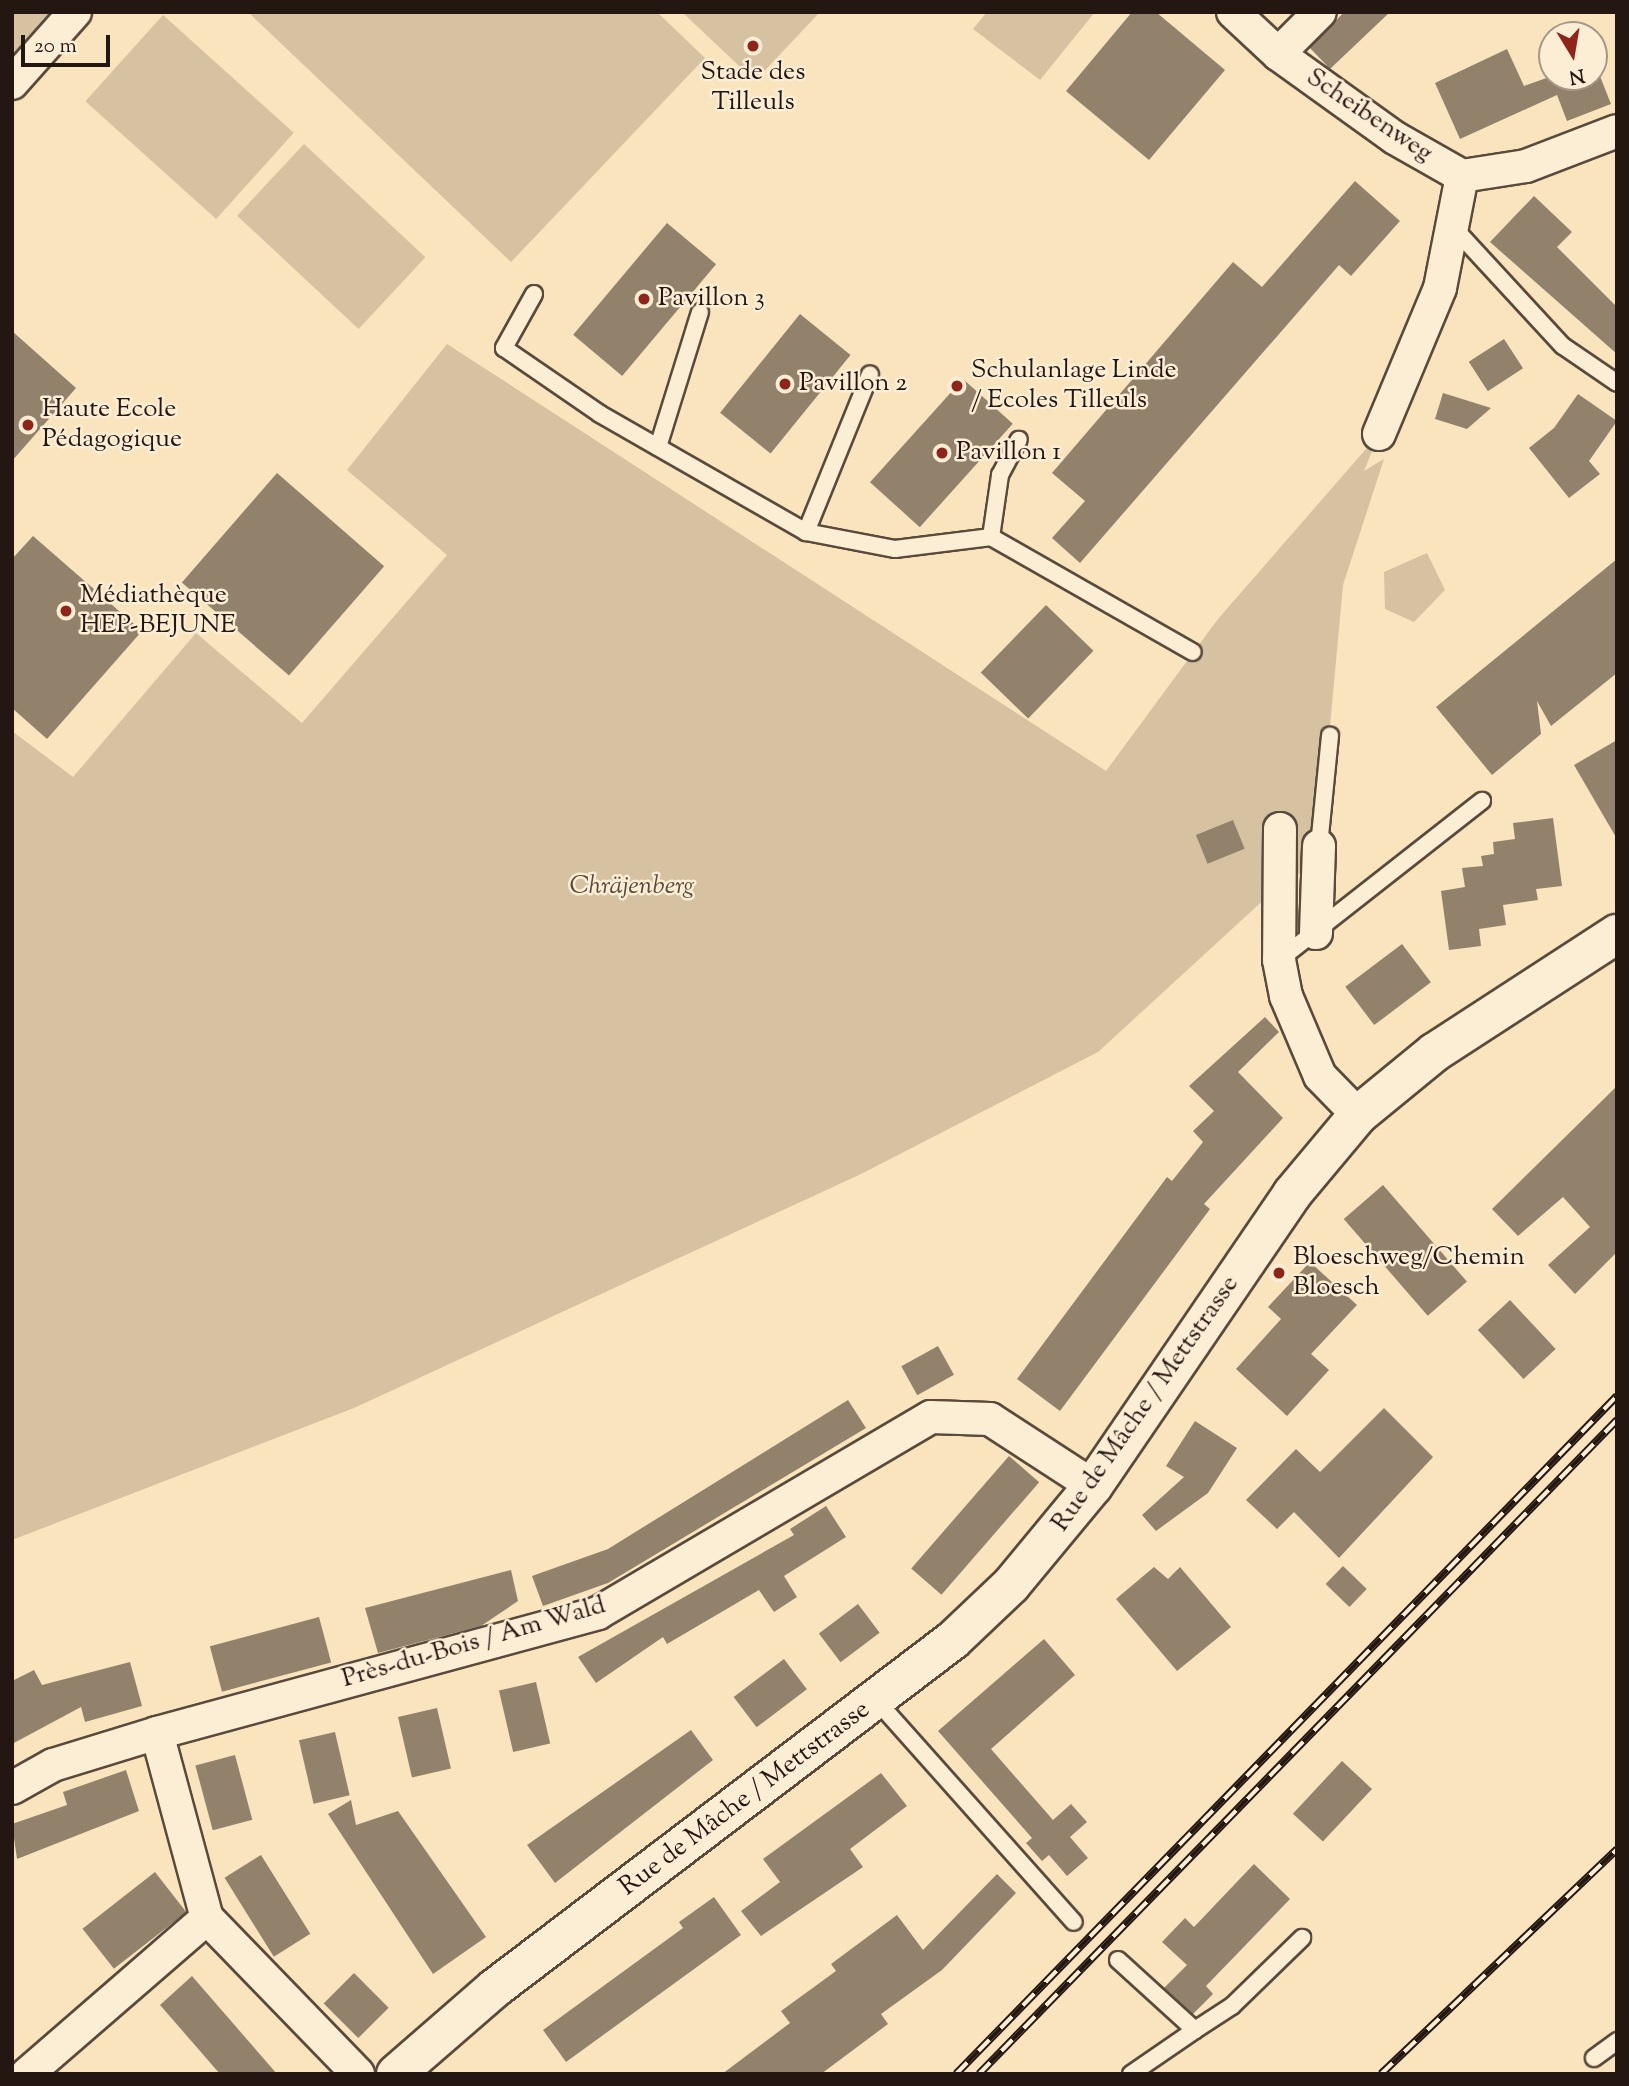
<!DOCTYPE html>
<meta charset="utf-8">
<style>
body{margin:0}
#map{position:relative;width:1629px;height:2086px;overflow:hidden;background:#fae4be;font-family:"Sorts Mill Goudy",serif}
div>[style]{position:absolute}
.green>*{inset:0;background:#d6c1a1;transform-origin:0 0}
.building>*{inset:0;background:#93826b;transform-origin:0 0}
.roads{filter:drop-shadow(2px 0 #5a4a3c) drop-shadow(-2px 0 #5a4a3c) drop-shadow(0 2px #5a4a3c) drop-shadow(0 -2px #5a4a3c)}
.lane>*{height:16px;margin:-8px;padding:0 8px;transform-origin:8px;border-radius:8px;background:#fcedd5}
.street>*{height:32px;margin:-16px;padding:0 16px;transform-origin:16px;border-radius:16px;background:#fcedd5}
.secondary>*{height:38px;margin:-19px;padding:0 19px;transform-origin:19px;border-radius:19px;background:#fcedd5}
.rail>*{height:8px;margin-top:-4px;transform-origin:0;background:repeating-linear-gradient(90deg,#fcedd5 0 16px,#241711 0 32px);box-sizing:border-box;border-block:2px solid #241711}
.dots>*{width:19px;height:19px;translate:-50% -50%;box-sizing:border-box;border:4px solid #fcedd5;border-radius:50%}
span{translate:-50% -50%;white-space:nowrap;text-align:center;line-height:1.15;-webkit-text-stroke:5px #fcedd5;paint-order:stroke}
.poi-label{font-size:26px;color:#241711}
.left{translate:0 -50%;text-align:left}
.street-label{font-size:26px;color:#241711}
.park-label{font-size:26px;color:#594a3c;font-style:italic}
.frame{position:absolute;inset:0;border:14px solid #241711;pointer-events:none}
.north{position:absolute;left:1538px;top:21px;width:70px;height:70px;box-sizing:border-box;background:#fcedd5;border:2px solid #a69787;border-radius:50%;rotate:169deg;font-size:19px;font-weight:700;line-height:28px;text-align:center;color:#241711}
.north::after{content:'';display:block;margin:auto;width:24px;height:32px;background:#8f2418;clip-path:polygon(50% 0,100% 100%,50% 72%,0 100%)}
.scale{position:absolute;left:21px;top:35px;width:89px;height:32px;box-sizing:border-box;border:4px solid #241711;border-top:0;padding-left:9px;font-size:21px;line-height:24px;white-space:nowrap;color:#241711;-webkit-text-stroke:5px #fcedd5;paint-order:stroke}
</style>
<div id="map">
<div class="green">
<div style="clip-path:polygon(12px 12px,75px 12px,12px 83px)"></div>
<div style="clip-path:polygon(248px 12px,657px 12px,705px 58px,511px 262px)"></div>
<div style="clip-path:polygon(682px 12px,820px 12px,755px 81px)"></div>
<div style="clip-path:polygon(987px 12px,1095px 12px,1040px 80px,973px 29px)"></div>
<div style="left:163px;top:15px;width:176px;height:116px;rotate:42deg"></div>
<div style="left:304px;top:144px;width:166px;height:98px;rotate:43deg"></div>
<div style="clip-path:polygon(447px 344px,1106px 771px,1218px 619px,1379px 434px,1364px 471px,1384px 459px,1343px 585px,1319px 846px,1292px 884px,1280px 885px,1098px 1052px,861px 1174px,354px 1408px,12px 1540px,12px 731px,73px 777px,196px 633px,302px 723px,447px 555px,347px 470px)"></div>
<div style="clip-path:polygon(1427px 553px,1445px 590px,1414px 622px,1385px 609px,1384px 572px)"></div>
</div>
<div class="building">
<div style="clip-path:polygon(1132px 12px,1156px 12px,1225px 70px,1149px 160px,1066px 91px)"></div>
<div style="clip-path:polygon(1344px 12px,1390px 12px,1330px 69px,1310px 48px)"></div>
<div style="clip-path:polygon(1507px 49px,1524px 86px,1552px 76px,1594px 77px,1594px 61px,1611px 104px,1567px 121px,1557px 95px,1460px 139px,1435px 83px)"></div>
<div style="clip-path:polygon(1355px 181px,1400px 221px,1351px 276px,1339px 265px,1080px 563px,1052px 538px,1085px 501px,1052px 473px,1233px 262px,1262px 287px)"></div>
<div style="clip-path:polygon(1534px 196px,1572px 232px,1557px 247px,1617px 307px,1617px 354px,1490px 242px)"></div>
<div style="left:667px;top:223px;width:64px;height:146px;rotate:40deg"></div>
<div style="left:800px;top:314px;width:65px;height:127px;rotate:39deg"></div>
<div style="clip-path:polygon(12px 331px,76px 388px,12px 461px)"></div>
<div style="left:1504px;top:339px;width:35px;height:42px;rotate:57deg"></div>
<div style="left:963px;top:379px;width:67px;height:139px;rotate:42deg"></div>
<div style="clip-path:polygon(1443px 393px,1491px 408px,1467px 429px,1435px 419px)"></div>
<div style="clip-path:polygon(1578px 394px,1617px 421px,1589px 461px,1600px 474px,1569px 498px,1529px 448px,1554px 428px)"></div>
<div style="left:277px;top:473px;width:142px;height:145px;rotate:41deg"></div>
<div style="clip-path:polygon(33px 536px,142px 631px,47px 739px,12px 708px,12px 559px)"></div>
<div style="clip-path:polygon(1617px 559px,1617px 673px,1551px 726px,1537px 701px,1541px 734px,1492px 775px,1436px 707px)"></div>
<div style="left:1046px;top:605px;width:66px;height:94px;rotate:44deg"></div>
<div style="clip-path:polygon(1617px 740px,1617px 839px,1574px 765px)"></div>
<div style="clip-path:polygon(1553px 818px,1562px 886px,1536px 889px,1538px 900px,1503px 905px,1506px 925px,1479px 929px,1481px 946px,1449px 950px,1441px 891px,1465px 887px,1462px 868px,1483px 866px,1481px 856px,1494px 854px,1493px 842px,1515px 839px,1513px 823px)"></div>
<div style="left:1233px;top:820px;width:31px;height:40px;rotate:68deg"></div>
<div style="left:1402px;top:944px;width:48px;height:71px;rotate:53deg"></div>
<div style="clip-path:polygon(1265px 1017px,1279px 1032px,1238px 1072px,1283px 1118px,1204px 1204px,1210px 1209px,1060px 1411px,1017px 1379px,1167px 1177px,1172px 1181px,1203px 1142px,1193px 1131px,1214px 1111px,1189px 1086px)"></div>
<div style="clip-path:polygon(1617px 1086px,1617px 1252px,1575px 1294px,1548px 1265px,1590px 1227px,1563px 1197px,1518px 1236px,1492px 1209px)"></div>
<div style="left:1383px;top:1185px;width:128px;height:52px;rotate:49deg"></div>
<div style="clip-path:polygon(1310px 1262px,1357px 1305px,1311px 1354px,1329px 1370px,1287px 1416px,1236px 1369px,1281px 1319px,1268px 1307px)"></div>
<div style="left:1510px;top:1300px;width:67px;height:44px;rotate:47deg"></div>
<div style="left:938px;top:1346px;width:33px;height:42px;rotate:61deg"></div>
<div style="clip-path:polygon(848px 1400px,866px 1428px,608px 1583px,543px 1606px,532px 1576px,608px 1549px)"></div>
<div style="clip-path:polygon(1384px 1408px,1433px 1457px,1339px 1558px,1294px 1512px,1277px 1529px,1246px 1500px,1296px 1449px,1320px 1472px)"></div>
<div style="clip-path:polygon(1195px 1421px,1237px 1448px,1208px 1493px,1156px 1531px,1142px 1515px,1184px 1477px,1166px 1466px)"></div>
<div style="left:1009px;top:1456px;width:40px;height:149px;rotate:41deg"></div>
<div style="clip-path:polygon(826px 1506px,846px 1537px,784px 1576px,797px 1597px,774px 1612px,759px 1590px,667px 1644px,663px 1637px,596px 1683px,578px 1657px,794px 1535px,790px 1529px)"></div>
<div style="left:1343px;top:1566px;width:33px;height:25px;rotate:44deg"></div>
<div style="clip-path:polygon(1154px 1567px,1168px 1579px,1180px 1567px,1231px 1627px,1177px 1671px,1116px 1599px)"></div>
<div style="clip-path:polygon(511px 1570px,518px 1601px,481px 1626px,378px 1653px,365px 1608px)"></div>
<div style="left:858px;top:1604px;width:36px;height:49px;rotate:53deg"></div>
<div style="left:319px;top:1617px;width:47px;height:113px;rotate:75deg"></div>
<div style="clip-path:polygon(1044px 1639px,1075px 1675px,991px 1749px,1053px 1820px,1071px 1804px,1087px 1822px,1070px 1837px,1088px 1858px,1067px 1876px,1049px 1855px,1042px 1861px,1026px 1843px,1032px 1838px,938px 1731px)"></div>
<div style="left:784px;top:1659px;width:38px;height:63px;rotate:53deg"></div>
<div style="clip-path:polygon(130px 1662px,142px 1706px,85px 1722px,81px 1707px,12px 1744px,12px 1681px,34px 1670px,42px 1685px)"></div>
<div style="left:536px;top:1682px;width:63px;height:38px;rotate:77deg"></div>
<div style="left:437px;top:1708px;width:62px;height:40px;rotate:77deg"></div>
<div style="clip-path:polygon(691px 1730px,713px 1760px,555px 1883px,527px 1845px)"></div>
<div style="left:335px;top:1732px;width:65px;height:37px;rotate:77deg"></div>
<div style="left:235px;top:1755px;width:67px;height:41px;rotate:75deg"></div>
<div style="left:1342px;top:1761px;width:41px;height:72px;rotate:43deg"></div>
<div style="clip-path:polygon(126px 1770px,139px 1811px,17px 1859px,12px 1824px,67px 1805px,63px 1792px)"></div>
<div style="clip-path:polygon(881px 1773px,907px 1806px,850px 1849px,863px 1867px,761px 1936px,741px 1911px,780px 1882px,763px 1859px)"></div>
<div style="clip-path:polygon(351px 1800px,356px 1825px,398px 1811px,486px 1937px,433px 1974px,328px 1814px)"></div>
<div style="left:261px;top:1855px;width:93px;height:43px;rotate:58deg"></div>
<div style="clip-path:polygon(1254px 1864px,1290px 1899px,1206px 1986px,1213px 1994px,1193px 2014px,1164px 1988px,1187px 1965px,1162px 1942px,1185px 1918px,1194px 1927px)"></div>
<div style="left:155px;top:1872px;width:51px;height:92px;rotate:52deg"></div>
<div style="clip-path:polygon(997px 1874px,1016px 1893px,942px 1970px,881px 2014px,888px 2024px,821px 2074px,722px 2074px,790px 2023px,781px 2011px,836px 1971px,831px 1964px,897px 1915px,923px 1950px)"></div>
<div style="clip-path:polygon(714px 1897px,741px 1935px,566px 2062px,543px 2030px,683px 1928px,679px 1922px)"></div>
<div style="left:354px;top:1973px;width:49px;height:43px;rotate:45deg"></div>
<div style="clip-path:polygon(192px 1976px,277px 2074px,220px 2074px,160px 2005px)"></div>
</div>
<div class="roads">
<div class="lane">
<div style="left:1453px;top:227px;width:162px;rotate:47.3deg"></div>
<div style="left:1563px;top:346px;width:65px;rotate:34.4deg"></div>
<div style="left:534px;top:294px;width:62px;rotate:119.1deg"></div>
<div style="left:504px;top:348px;width:116px;rotate:34.5deg"></div>
<div style="left:600px;top:414px;width:237px;rotate:29.8deg"></div>
<div style="left:806px;top:532px;width:91px;rotate:10.8deg"></div>
<div style="left:895px;top:549px;width:97px;rotate:-7.1deg"></div>
<div style="left:991px;top:537px;width:232px;rotate:29.7deg"></div>
<div style="left:658px;top:447px;width:141px;rotate:-72.7deg"></div>
<div style="left:806px;top:532px;width:170px;rotate:-67.9deg"></div>
<div style="left:991px;top:537px;width:63px;rotate:-81.7deg"></div>
<div style="left:1000px;top:475px;width:40px;rotate:-62deg"></div>
<div style="left:1319px;top:846px;width:111px;rotate:-84.3deg"></div>
<div style="left:1279px;top:960px;width:258px;rotate:-38.1deg"></div>
<div style="left:876px;top:1700px;width:297px;rotate:48.3deg"></div>
<div style="left:1118px;top:1960px;width:104px;rotate:42.3deg"></div>
<div style="left:1195px;top:2030px;width:44px;rotate:-33deg"></div>
<div style="left:1232px;top:2006px;width:98px;rotate:-44.2deg"></div>
<div style="left:1594px;top:2058px;width:29px;rotate:-36deg"></div>
<div style="left:1131px;top:2074px;width:78px;rotate:-34.5deg"></div>
</div>
<div class="street">
<div style="left:1233px;top:12px;width:62px;rotate:43deg"></div>
<div style="left:1278px;top:54px;width:144px;rotate:35.7deg"></div>
<div style="left:1395px;top:138px;width:77px;rotate:29.6deg"></div>
<div style="left:1278px;top:54px;width:59px;rotate:-45deg"></div>
<div style="left:12px;top:83px;width:95px;rotate:-48.4deg"></div>
<div style="left:1462px;top:176px;width:65px;rotate:-8.9deg"></div>
<div style="left:1526px;top:166px;width:97px;rotate:-21deg"></div>
<div style="left:1379px;top:434px;width:158px;rotate:-67.3deg"></div>
<div style="left:1440px;top:288px;width:114px;rotate:-78.9deg"></div>
<div style="left:1280px;top:829px;width:131px;rotate:90.4deg"></div>
<div style="left:1279px;top:960px;width:37px;rotate:79deg"></div>
<div style="left:1286px;top:996px;width:87px;rotate:67deg"></div>
<div style="left:1320px;top:1076px;width:54px;rotate:45.7deg"></div>
<div style="left:1316px;top:933px;width:87px;rotate:-88deg"></div>
<div style="left:157px;top:1733px;width:192px;rotate:74.9deg"></div>
<div style="left:207px;top:1918px;width:217px;rotate:45.9deg"></div>
<div style="left:12px;top:1788px;width:47px;rotate:-29.3deg"></div>
<div style="left:53px;top:1765px;width:109px;rotate:-17.1deg"></div>
<div style="left:157px;top:1733px;width:457px;rotate:-15.2deg"></div>
<div style="left:598px;top:1613px;width:386px;rotate:-30.5deg"></div>
<div style="left:931px;top:1417px;width:59px;rotate:1.9deg"></div>
<div style="left:990px;top:1419px;width:123px;rotate:33deg"></div>
<div style="left:27px;top:2074px;width:238px;rotate:-40.9deg"></div>
</div>
<div class="secondary">
<div style="left:396px;top:2074px;width:131px;rotate:-41deg"></div>
<div style="left:495px;top:1988px;width:575px;rotate:-37.23deg"></div>
<div style="left:953px;top:1640px;width:80px;rotate:-43.5deg"></div>
<div style="left:1011px;top:1585px;width:129px;rotate:-50.4deg"></div>
<div style="left:1093px;top:1486px;width:353px;rotate:-55.7deg"></div>
<div style="left:1292px;top:1194px;width:103px;rotate:-50.1deg"></div>
<div style="left:1358px;top:1115px;width:99px;rotate:-39.3deg"></div>
<div style="left:1435px;top:1052px;width:217px;rotate:-33deg"></div>
</div>
</div>
<div class="rail">
<div style="left:956px;top:2074px;width:947px;rotate:-45.73deg"></div>
<div style="left:979px;top:2074px;width:914px;rotate:-45.71deg"></div>
<div style="left:1381px;top:2074px;width:326px;rotate:-43.6deg"></div>
</div>
<div class="dots">
<div style="left:753px;top:46px;background:#8f2418"></div>
<div style="left:644px;top:299px;background:#8f2418"></div>
<div style="left:785px;top:384px;background:#8f2418"></div>
<div style="left:957px;top:386px;background:#8f2418"></div>
<div style="left:28px;top:425px;background:#8f2418"></div>
<div style="left:942px;top:453px;background:#8f2418"></div>
<div style="left:66px;top:611px;background:#8f2418"></div>
<div style="left:1279px;top:1273px;background:#8f2418"></div>
</div>
<div class="poi-label">
<span style="left:753px;top:88px">Stade des<br>Tilleuls</span>
<span class="left" style="left:658px;top:299px">Pavillon 3</span>
<span class="left" style="left:971px;top:386px">Schulanlage Linde<br>/ Ecoles Tilleuls</span>
<span class="left" style="left:799px;top:384px">Pavillon 2</span>
<span class="left" style="left:42px;top:425px">Haute Ecole<br>Pédagogique</span>
<span class="left" style="left:956px;top:453px">Pavillon 1</span>
<span class="left" style="left:80px;top:611px">Médiathèque<br>HEP-BEJUNE</span>
<span class="left" style="left:1293px;top:1273px">Bloeschweg/Chemin<br>Bloesch</span>
</div>
<div class="street-label">
<span style="left:1369px;top:116px;rotate:34deg">Scheibenweg</span>
<span style="left:1146px;top:1404px;rotate:-55deg">Rue de Mâche / Mettstrasse</span>
<span style="left:474px;top:1643px;rotate:-16deg">Près-du-Bois / Am Wald</span>
<span style="left:745px;top:1799px;rotate:-37deg">Rue de Mâche / Mettstrasse</span>
</div>
<div class="park-label">
<span style="left:632px;top:887px">Chräjenberg</span>
</div>
<div class="frame"></div>
<div class="north">N</div>
<div class="scale">20 m</div>
</div>
